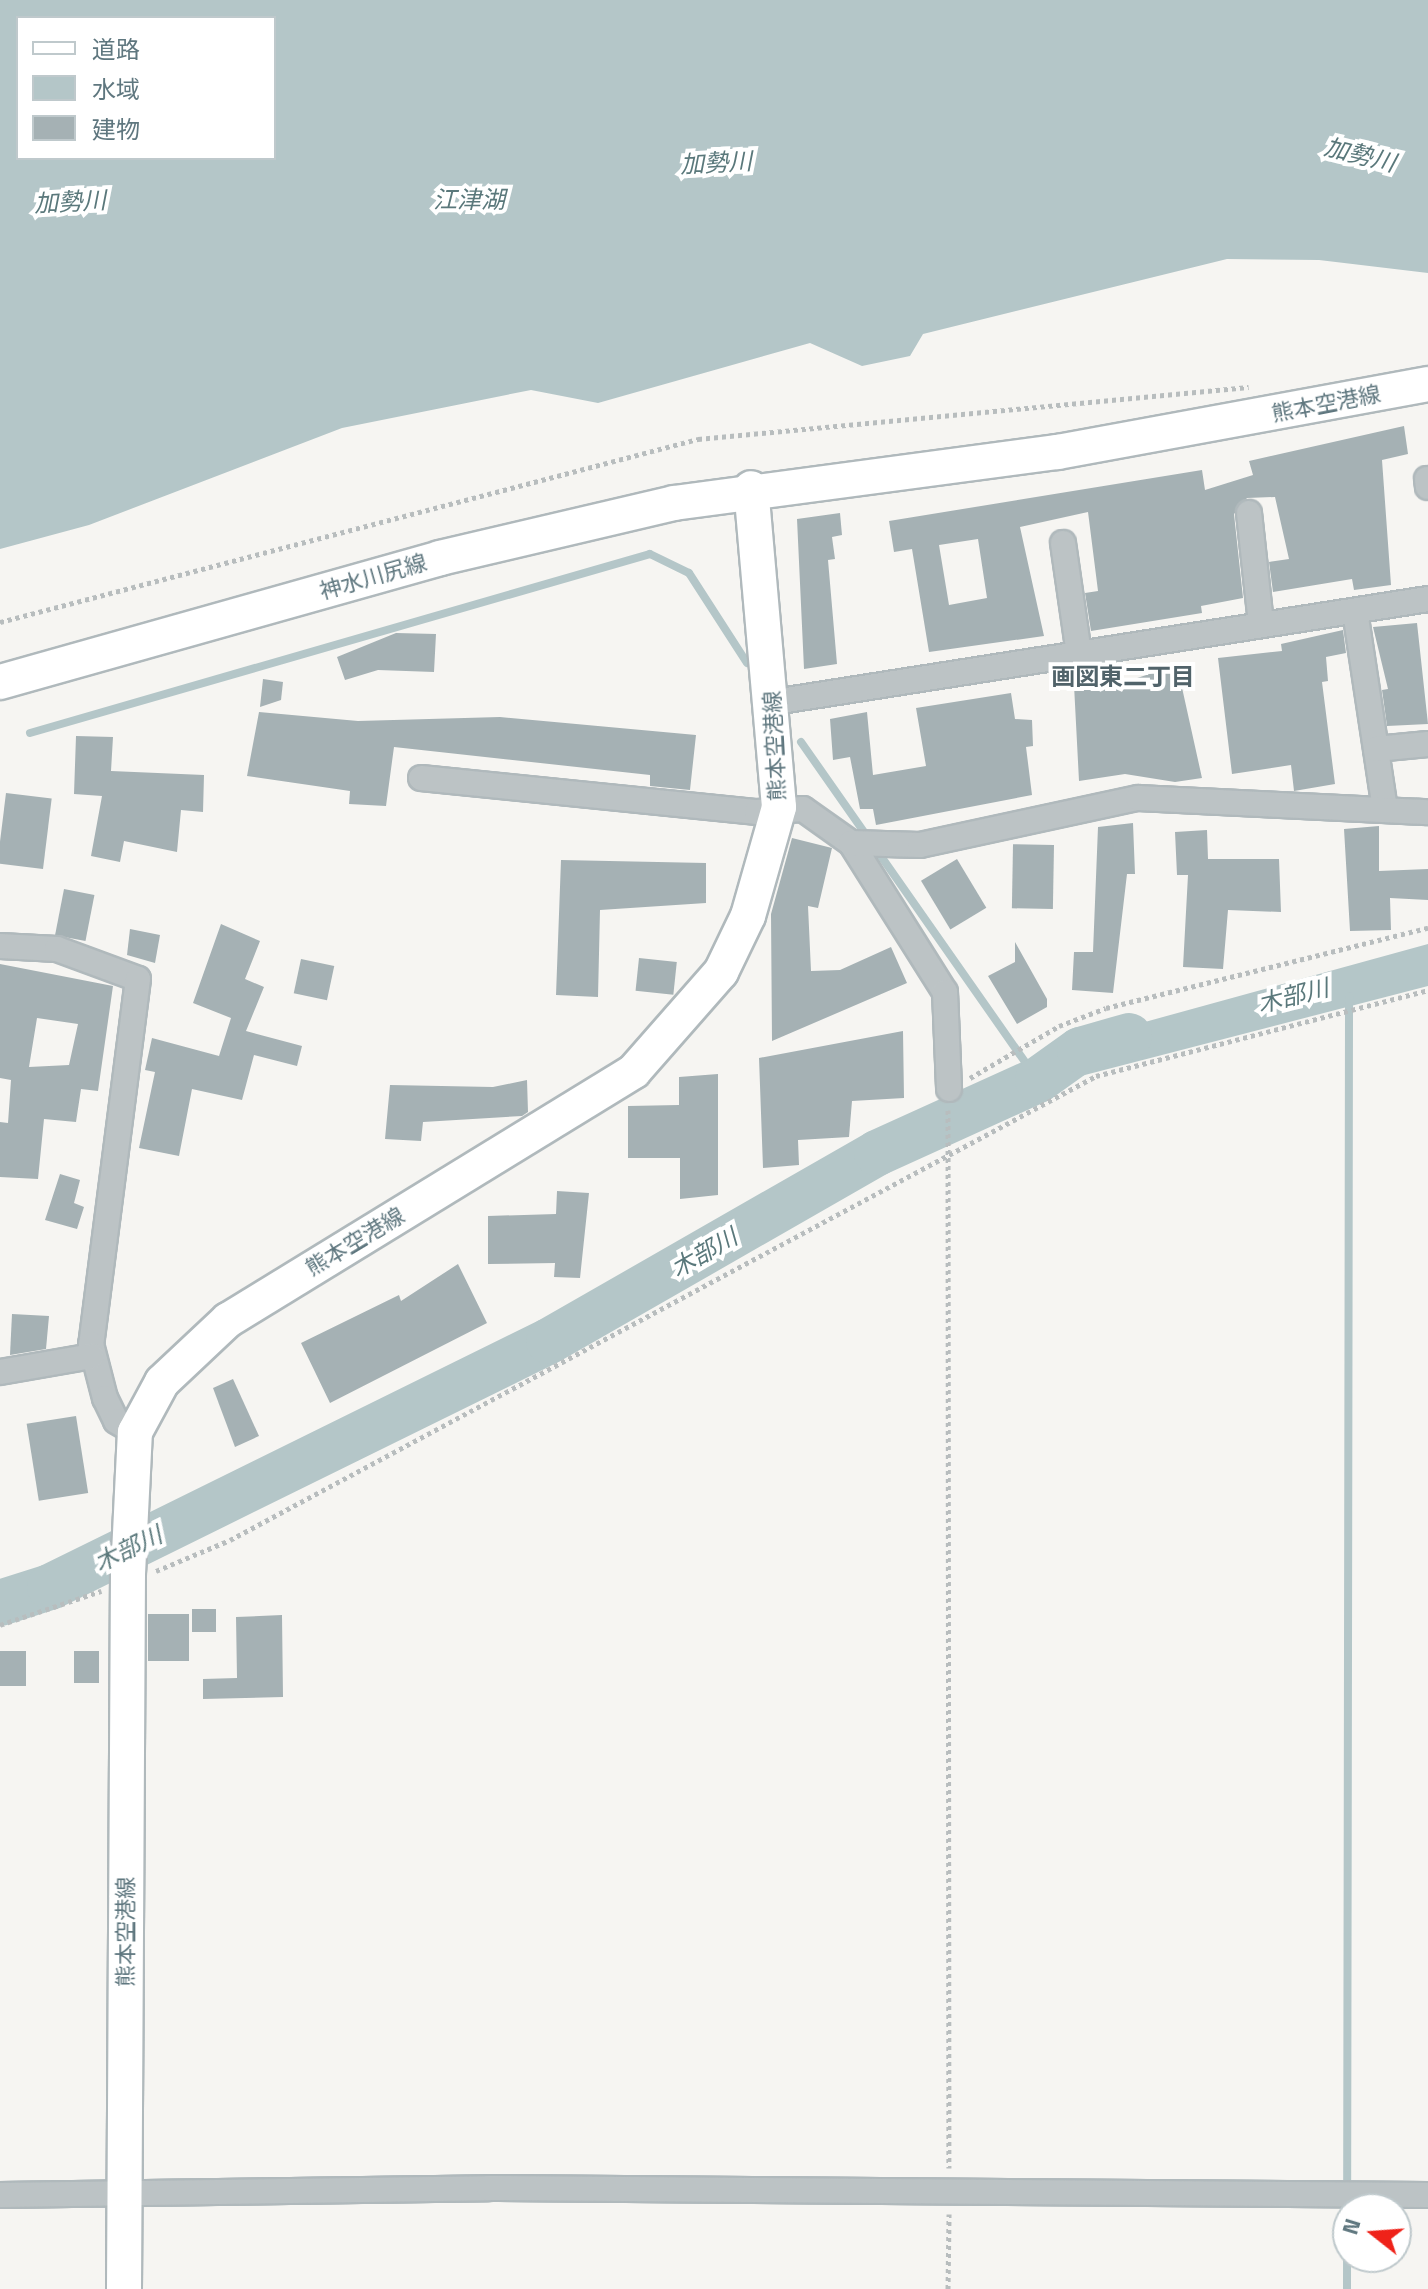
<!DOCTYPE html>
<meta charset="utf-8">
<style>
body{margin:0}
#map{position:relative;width:1428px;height:2289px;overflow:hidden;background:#f6f5f2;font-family:"Titillium Web","Noto Sans JP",sans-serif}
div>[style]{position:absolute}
.water>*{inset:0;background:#b4c6c8}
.stream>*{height:8px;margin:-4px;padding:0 4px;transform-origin:4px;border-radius:4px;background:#b4c6c8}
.river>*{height:46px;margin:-23px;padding:0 23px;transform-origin:23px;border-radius:23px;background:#b4c6c8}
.building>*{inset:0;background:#a5b1b4;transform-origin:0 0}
.path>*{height:5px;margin-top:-2.5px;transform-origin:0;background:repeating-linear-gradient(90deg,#b8bdbe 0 4px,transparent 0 8px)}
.roads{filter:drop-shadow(2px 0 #b0b9bc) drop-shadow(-2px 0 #b0b9bc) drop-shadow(0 2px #b0b9bc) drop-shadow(0 -2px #b0b9bc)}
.street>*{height:24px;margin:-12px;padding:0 12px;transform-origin:12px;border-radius:12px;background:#bcc3c5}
.secondary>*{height:34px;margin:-17px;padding:0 17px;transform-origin:17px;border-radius:17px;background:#fff}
span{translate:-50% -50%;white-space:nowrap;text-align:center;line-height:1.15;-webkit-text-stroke:8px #fff;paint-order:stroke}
.street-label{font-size:22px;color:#5f777f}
.water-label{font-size:24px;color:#5a787b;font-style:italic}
.neighbourhood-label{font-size:24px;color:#51636a;font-weight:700}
.legend{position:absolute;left:16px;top:16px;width:260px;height:144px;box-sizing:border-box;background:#fff;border:2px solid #bfc9cc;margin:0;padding:10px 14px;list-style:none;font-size:24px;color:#5f777f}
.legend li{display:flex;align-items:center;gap:16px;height:40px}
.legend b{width:40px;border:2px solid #bfc9cc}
.north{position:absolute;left:1332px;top:2193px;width:80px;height:80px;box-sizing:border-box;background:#fff;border:2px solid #bfc9cc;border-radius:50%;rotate:287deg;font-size:22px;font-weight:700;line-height:32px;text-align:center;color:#5f777f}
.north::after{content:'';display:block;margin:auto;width:28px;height:36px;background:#ef2219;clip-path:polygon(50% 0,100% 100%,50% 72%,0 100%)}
</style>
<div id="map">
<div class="water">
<div style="clip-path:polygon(evenodd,0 0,1428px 0,1428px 273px,1319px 260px,1227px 259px,923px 334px,910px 356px,862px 366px,810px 343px,598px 403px,531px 390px,342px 428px,89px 525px,0 549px,0 0,274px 18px,274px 158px,18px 158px,18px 18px,274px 18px)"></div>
<div style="clip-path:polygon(1428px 944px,1428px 986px,1081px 1076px,1065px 1044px)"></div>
</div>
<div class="stream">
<div style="left:30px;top:733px;width:645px;rotate:-16.1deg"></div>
<div style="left:650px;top:554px;width:43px;rotate:26deg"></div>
<div style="left:689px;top:573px;width:107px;rotate:57.2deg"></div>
<div style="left:801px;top:742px;width:413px;rotate:55deg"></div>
<div style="left:1347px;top:2289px;width:1293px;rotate:-89.91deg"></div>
</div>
<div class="river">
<div style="left:0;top:1603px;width:52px;rotate:-17.7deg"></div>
<div style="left:50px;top:1587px;width:556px;rotate:-26.24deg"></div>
<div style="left:549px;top:1341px;width:378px;rotate:-29.8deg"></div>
<div style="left:877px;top:1153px;width:177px;rotate:-24.4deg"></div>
<div style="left:1038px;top:1080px;width:52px;rotate:-35.5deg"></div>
<div style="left:1080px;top:1050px;width:51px;rotate:-15.9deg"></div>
</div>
<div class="building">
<div style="clip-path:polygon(evenodd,1404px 426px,1408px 454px,1382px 460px,1391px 585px,1354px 590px,1352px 579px,1273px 592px,1269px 562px,1289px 559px,1275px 497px,1247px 498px,1234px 514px,1243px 598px,1201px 606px,1202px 613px,1091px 631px,1085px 593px,1098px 591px,1088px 512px,1020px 527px,1044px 636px,929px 652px,912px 549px,894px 552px,889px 521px,1202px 470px,1205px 490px,1253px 475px,1249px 461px,1404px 426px,978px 539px,987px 598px,949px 605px,939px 545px,978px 539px)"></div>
<div style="clip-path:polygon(840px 513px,842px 535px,832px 537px,835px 559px,828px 560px,837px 664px,804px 669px,797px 519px)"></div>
<div style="clip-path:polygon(1417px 623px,1428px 724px,1387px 726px,1382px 690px,1388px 689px,1373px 627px)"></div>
<div style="clip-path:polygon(1343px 630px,1346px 653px,1326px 657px,1328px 681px,1322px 682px,1335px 784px,1294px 791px,1291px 765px,1232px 774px,1218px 658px,1282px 651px,1281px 644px)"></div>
<div style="clip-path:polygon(396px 633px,436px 634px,434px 672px,378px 670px,345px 680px,337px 657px)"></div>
<div style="clip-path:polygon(1177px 665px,1202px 778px,1175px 782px,1125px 774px,1079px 781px,1074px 685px,1131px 680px)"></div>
<div style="clip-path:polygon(263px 679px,283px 682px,281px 700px,260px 707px)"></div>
<div style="clip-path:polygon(1011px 693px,1015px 719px,1032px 720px,1033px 746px,1026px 747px,1032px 795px,876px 825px,873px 809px,860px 809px,850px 757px,833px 760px,830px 719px,867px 712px,873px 775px,926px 766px,916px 708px)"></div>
<div style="clip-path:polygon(259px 712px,358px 721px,500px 717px,696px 735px,690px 790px,650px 786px,650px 775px,394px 747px,386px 806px,349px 804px,350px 791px,247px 776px)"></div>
<div style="clip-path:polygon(76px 736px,113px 737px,111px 771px,204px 775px,203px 812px,181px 810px,177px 852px,124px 841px,120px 862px,91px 856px,102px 796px,74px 794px)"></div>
<div style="left:6px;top:793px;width:46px;height:71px;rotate:7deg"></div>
<div style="clip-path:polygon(1133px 823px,1135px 874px,1127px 874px,1113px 993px,1072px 990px,1074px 952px,1093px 952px,1098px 827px)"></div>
<div style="clip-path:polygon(1379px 826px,1379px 871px,1428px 869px,1428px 900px,1390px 898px,1391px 930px,1350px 931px,1344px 829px)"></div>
<div style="clip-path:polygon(1207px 830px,1208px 859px,1279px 859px,1281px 912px,1228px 910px,1223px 969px,1183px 967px,1188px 875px,1177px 875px,1175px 832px)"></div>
<div style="clip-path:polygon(792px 838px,832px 848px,818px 908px,808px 906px,811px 971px,840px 970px,891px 947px,907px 983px,772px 1041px,771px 914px)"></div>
<div style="left:1054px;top:845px;width:64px;height:41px;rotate:91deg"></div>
<div style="left:957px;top:859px;width:57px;height:42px;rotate:59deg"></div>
<div style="clip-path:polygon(561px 860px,706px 863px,706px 903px,600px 910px,598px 997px,556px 995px)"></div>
<div style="left:64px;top:889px;width:31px;height:47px;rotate:11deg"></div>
<div style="clip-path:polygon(221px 924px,260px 941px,245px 979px,264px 987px,246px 1031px,302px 1046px,297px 1066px,254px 1055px,242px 1100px,192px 1089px,179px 1156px,139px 1148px,155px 1072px,145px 1070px,152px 1038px,219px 1056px,231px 1018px,193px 1003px)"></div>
<div style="clip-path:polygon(130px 929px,160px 935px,155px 963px,127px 955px)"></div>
<div style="clip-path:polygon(1015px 942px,1047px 999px,1047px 1007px,1017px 1024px,988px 976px,1015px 962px)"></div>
<div style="left:639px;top:958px;width:38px;height:33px;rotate:6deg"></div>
<div style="left:301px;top:959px;width:34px;height:35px;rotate:12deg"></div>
<div style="clip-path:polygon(evenodd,0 964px,113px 986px,98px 1091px,81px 1089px,76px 1122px,44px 1119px,38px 1179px,0 1177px,0 1122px,8px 1123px,11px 1080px,0 1078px,0 964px,37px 1018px,78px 1024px,69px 1065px,29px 1067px,37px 1018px)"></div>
<div style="clip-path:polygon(903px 1031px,904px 1098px,852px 1101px,849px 1137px,798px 1140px,799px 1165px,763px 1168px,759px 1058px)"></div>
<div style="clip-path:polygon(718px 1074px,718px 1195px,680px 1199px,680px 1158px,628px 1158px,628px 1106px,679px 1105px,679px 1077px)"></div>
<div style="clip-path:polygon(527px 1080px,528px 1112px,522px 1116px,423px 1122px,421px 1141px,385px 1139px,390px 1085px,493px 1087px)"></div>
<div style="clip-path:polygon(60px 1174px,80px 1180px,74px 1203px,84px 1207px,77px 1229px,45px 1220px)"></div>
<div style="clip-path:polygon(557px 1191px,589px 1193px,580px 1278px,554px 1277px,555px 1263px,488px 1264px,488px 1216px,556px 1214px)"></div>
<div style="clip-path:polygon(458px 1264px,487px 1323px,330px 1403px,301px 1343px,399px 1295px,401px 1301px)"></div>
<div style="clip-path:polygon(12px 1314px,49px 1316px,46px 1349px,10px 1355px)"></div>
<div style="clip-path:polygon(233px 1379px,259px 1436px,235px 1447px,213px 1388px)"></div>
<div style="left:76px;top:1416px;width:78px;height:50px;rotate:81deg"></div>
<div style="left:216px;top:1609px;width:23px;height:24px;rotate:90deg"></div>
<div style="left:148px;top:1614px;width:41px;height:47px"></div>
<div style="clip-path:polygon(282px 1615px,283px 1697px,203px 1699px,203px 1679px,237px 1678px,236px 1617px)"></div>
<div style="left:0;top:1651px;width:26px;height:35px"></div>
<div style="left:74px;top:1651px;width:25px;height:32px"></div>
</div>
<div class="path">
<div style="left:0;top:622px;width:722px;rotate:-14.69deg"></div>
<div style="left:698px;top:439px;width:553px;rotate:-5.39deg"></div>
<div style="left:970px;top:1078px;width:103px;rotate:-30.3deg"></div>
<div style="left:1059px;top:1026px;width:50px;rotate:-21deg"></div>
<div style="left:1106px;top:1008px;width:332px;rotate:-14deg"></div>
<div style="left:948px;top:1110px;width:1058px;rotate:89.95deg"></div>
<div style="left:156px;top:1571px;width:80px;rotate:-22.7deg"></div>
<div style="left:230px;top:1540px;width:982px;rotate:-28.18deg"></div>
<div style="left:1096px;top:1076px;width:343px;rotate:-14.5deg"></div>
<div style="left:0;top:1625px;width:107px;rotate:-18.6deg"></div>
<div style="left:948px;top:2289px;width:75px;rotate:-89.2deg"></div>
</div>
<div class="roads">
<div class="street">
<div style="left:1427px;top:479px;width:8px;rotate:83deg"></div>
<div style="left:1249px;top:513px;width:112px;rotate:83.8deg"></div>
<div style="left:1063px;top:543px;width:112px;rotate:81.8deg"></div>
<div style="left:1355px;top:611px;width:201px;rotate:81.4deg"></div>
<div style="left:774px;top:702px;width:662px;rotate:-8.95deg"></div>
<div style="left:1376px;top:749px;width:52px;rotate:-5.5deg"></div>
<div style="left:421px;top:778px;width:338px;rotate:5.8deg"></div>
<div style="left:757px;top:812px;width:46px;rotate:-3.7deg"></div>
<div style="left:803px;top:809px;width:59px;rotate:35.3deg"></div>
<div style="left:851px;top:843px;width:176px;rotate:57.8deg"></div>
<div style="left:945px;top:992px;width:97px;rotate:87.6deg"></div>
<div style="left:851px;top:843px;width:69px;rotate:1.7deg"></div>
<div style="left:920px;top:845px;width:223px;rotate:-12.2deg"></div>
<div style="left:1138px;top:798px;width:290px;rotate:2.8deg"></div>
<div style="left:0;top:946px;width:57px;rotate:3deg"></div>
<div style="left:57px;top:949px;width:86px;rotate:20.3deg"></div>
<div style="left:138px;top:979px;width:368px;rotate:97.3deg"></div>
<div style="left:91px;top:1344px;width:56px;rotate:75.5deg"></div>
<div style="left:105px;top:1398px;width:25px;rotate:64deg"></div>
<div style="left:116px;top:1421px;width:22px;rotate:30deg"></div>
<div style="left:0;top:1372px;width:93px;rotate:-9.9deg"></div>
<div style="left:0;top:2195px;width:489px;rotate:-0.8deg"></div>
<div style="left:489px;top:2188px;width:939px;rotate:0.43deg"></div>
</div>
<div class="secondary">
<div style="left:0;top:682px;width:457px;rotate:-15.7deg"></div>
<div style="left:440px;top:558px;width:240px;rotate:-13.2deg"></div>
<div style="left:674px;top:503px;width:387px;rotate:-7.6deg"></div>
<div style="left:1058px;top:452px;width:376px;rotate:-10.4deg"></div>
<div style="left:124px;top:2289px;width:715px;rotate:-89.68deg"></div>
<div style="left:128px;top:1574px;width:142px;rotate:-87.2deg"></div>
<div style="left:135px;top:1432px;width:57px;rotate:-61.6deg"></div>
<div style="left:162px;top:1382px;width:91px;rotate:-43.2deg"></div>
<div style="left:228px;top:1320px;width:476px;rotate:-31.5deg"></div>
<div style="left:634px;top:1071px;width:132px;rotate:-48.7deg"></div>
<div style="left:721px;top:972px;width:62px;rotate:-64.3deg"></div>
<div style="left:748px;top:916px;width:113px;rotate:-74.1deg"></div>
<div style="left:779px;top:807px;width:320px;rotate:-95deg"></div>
</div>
</div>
<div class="street-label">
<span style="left:1326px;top:404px;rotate:-11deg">熊本空港線</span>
<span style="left:373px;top:577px;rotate:-16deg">神水川尻線</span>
<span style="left:775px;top:746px;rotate:-93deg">熊本空港線</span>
<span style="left:355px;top:1242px;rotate:-31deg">熊本空港線</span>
<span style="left:126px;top:1932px;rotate:-90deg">熊本空港線</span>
</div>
<div class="water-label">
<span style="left:1360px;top:155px;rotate:14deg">加勢川</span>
<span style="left:716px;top:163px;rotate:-3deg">加勢川</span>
<span style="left:469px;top:200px">江津湖</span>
<span style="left:70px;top:202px;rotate:-3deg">加勢川</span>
<span style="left:1293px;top:996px;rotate:-14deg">木部川</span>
<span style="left:704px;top:1253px;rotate:-30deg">木部川</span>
<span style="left:128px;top:1549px;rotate:-26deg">木部川</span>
</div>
<div class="neighbourhood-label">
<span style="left:1123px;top:677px">画図東二丁目</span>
</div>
<ul class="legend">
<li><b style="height:10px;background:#fff"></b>道路</li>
<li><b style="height:22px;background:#b4c6c8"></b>水域</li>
<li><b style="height:22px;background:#a5b1b4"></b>建物</li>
</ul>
<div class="north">N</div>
</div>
